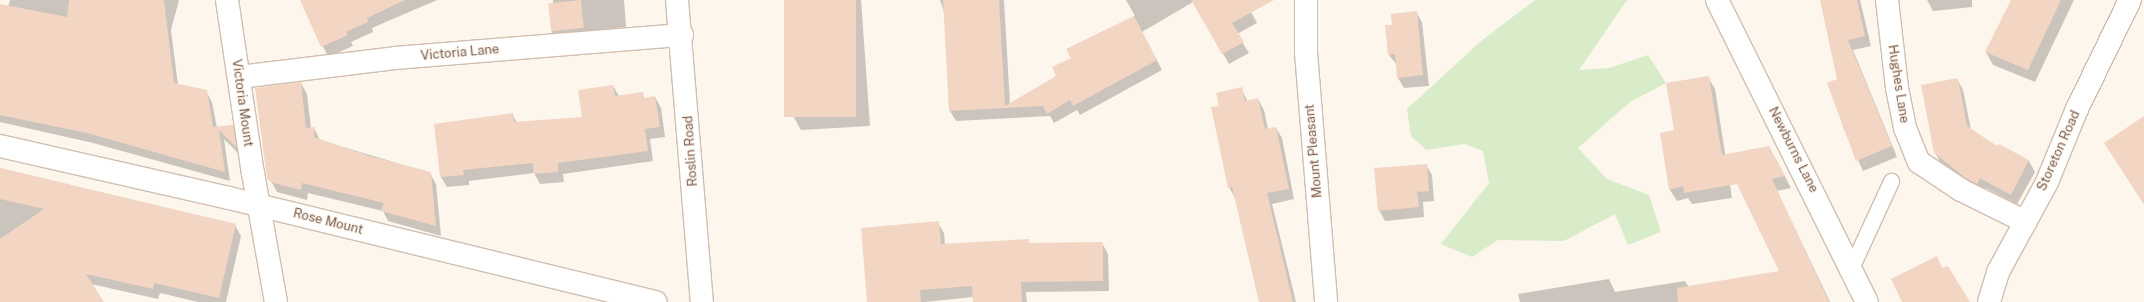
<!DOCTYPE html>
<style>
body{margin:0}
#map{position:relative;width:2144px;height:302px;overflow:hidden;background:#fdf6ec;font-family:"Public Sans",sans-serif}
div>[style]{position:absolute}
.green>*{inset:0;background:#d8ecc9}
.shadow>*{inset:0;background:#0003}
.building>*{inset:0;background:#f3d5c3;transform-origin:0 0}
.roads{filter:drop-shadow(1px 0 #d1beb0) drop-shadow(-1px 0 #d1beb0) drop-shadow(0 1px #d1beb0) drop-shadow(0 -1px #d1beb0)}
.service>*{height:15px;margin:-7.5px;padding:0 7.5px;transform-origin:7.5px;border-radius:7.5px;background:#fff}
.minor>*{height:22px;margin:-11px;padding:0 11px;transform-origin:11px;border-radius:11px;background:#fff}
.secondary>*{height:22px;margin:-11px;padding:0 11px;transform-origin:11px;border-radius:11px;background:#fff}
span{translate:-50% -50%;white-space:nowrap;text-align:center;line-height:1.15;-webkit-text-stroke:3px #fffaf3;paint-order:stroke}
.street-label{font-size:13px;color:#7a5c4d}
</style>
<div id="map">
<div class="green">
<div style="clip-path:polygon(1535px 0,1627px 0,1579px 70px,1609px 68px,1648px 55px,1666px 83px,1630px 102px,1578px 148px,1607px 179px,1649px 195px,1661px 232px,1628px 245px,1615px 214px,1564px 241px,1498px 240px,1472px 257px,1441px 244px,1489px 183px,1483px 151px,1464px 144px,1426px 150px,1411px 136px,1407px 109px,1480px 42px)"></div>
</div>
<div class="shadow">
<div style="clip-path:polygon(10px 0,179px 0,171px 30px,178px 85px,206px 91px,212px 102px,217px 128px,233px 126px,239px 137px,242px 157px,224px 139px,230px 181px,93px 143px,0 122px,0 5px,8px 7px)"></div>
<div style="clip-path:polygon(301px 0,437px 0,372px 28px,373px 32px,351px 42px,353px 46px,328px 57px)"></div>
<div style="clip-path:polygon(553px 0,624px 0,626px 27px,589px 31px,589px 39px,558px 42px,552px 32px,549px 5px,553px 4px)"></div>
<div style="clip-path:polygon(785px 0,861px 0,870px 126px,801px 130px,793px 116px)"></div>
<div style="clip-path:polygon(940px 0,1004px 0,1010px 104px,1057px 77px,1072px 59px,1068px 49px,1135px 16px,1126px 0,1247px 0,1245px 1px,1257px 23px,1237px 34px,1249px 53px,1229px 64px,1193px 2px,1142px 32px,1162px 70px,1080px 115px,1077px 110px,1054px 123px,1050px 116px,956px 121px,950px 111px,945px 15px)"></div>
<div style="clip-path:polygon(1821px 0,1860px 0,1871px 46px,1853px 50px,1897px 157px,1863px 171px,1843px 127px,1838px 80px)"></div>
<div style="clip-path:polygon(1972px 0,1972px 7px,1933px 11px,1927px 0)"></div>
<div style="clip-path:polygon(2012px 0,2074px 0,2035px 82px,1993px 65px,1986px 52px)"></div>
<div style="clip-path:polygon(1416px 12px,1422px 22px,1429px 86px,1404px 88px,1398px 78px,1397px 65px,1389px 55px,1394px 26px)"></div>
<div style="clip-path:polygon(1708px 77px,1715px 89px,1732px 198px,1692px 204px,1688px 198px,1677px 201px,1670px 190px,1675px 131px)"></div>
<div style="clip-path:polygon(1957px 79px,1963px 90px,1971px 130px,1998px 148px,1999px 145px,2029px 161px,2035px 172px,2017px 204px,1986px 188px,1983px 194px,1974px 189px,1941px 163px,1935px 153px)"></div>
<div style="clip-path:polygon(301px 83px,307px 94px,311px 128px,314px 128px,320px 140px,430px 173px,436px 184px,441px 236px,388px 221px,383px 211px,308px 193px,307px 200px,277px 192px,271px 181px)"></div>
<div style="clip-path:polygon(613px 86px,619px 96px,642px 93px,645px 99px,655px 97px,661px 108px,665px 137px,650px 139px,653px 161px,563px 174px,564px 182px,540px 184px,534px 173px,469px 181px,469px 185px,447px 187px,441px 177px,512px 114px,517px 123px,584px 118px)"></div>
<div style="clip-path:polygon(1241px 88px,1248px 102px,1258px 99px,1264px 110px,1268px 129px,1276px 128px,1282px 138px,1294px 199px,1272px 204px,1296px 302px,1260px 302px,1235px 198px,1229px 187px,1220px 107px)"></div>
<div style="clip-path:polygon(2144px 117px,2144px 204px,2105px 144px)"></div>
<div style="clip-path:polygon(1728px 154px,1776px 159px,1791px 188px,1777px 191px,1830px 302px,1794px 302px)"></div>
<div style="clip-path:polygon(1426px 165px,1432px 175px,1434px 201px,1423px 202px,1424px 217px,1385px 221px,1379px 210px)"></div>
<div style="clip-path:polygon(0 168px,235px 225px,241px 236px,226px 302px,198px 302px,160px 293px,158px 299px,91px 284px,103px 302px,0 302px)"></div>
<div style="clip-path:polygon(938px 223px,944px 233px,945px 245px,1028px 240px,1030px 244px,1102px 243px,1108px 254px,1109px 291px,1026px 292px,1027px 302px,974px 302px,973px 297px,925px 302px,868px 302px)"></div>
<div style="clip-path:polygon(1609px 279px,1615px 292px,1685px 281px,1689px 287px,1749px 302px,1520px 302px,1518px 294px)"></div>
</div>
<div class="building">
<div style="clip-path:polygon(69px 0,164px 0,174px 83px,207px 90px,213px 127px,233px 125px,237px 148px,219px 130px,225px 172px,87px 133px,0 115px,0 4px,67px 17px)"></div>
<div style="clip-path:polygon(300px 0,405px 0,367px 18px,368px 22px,346px 32px,348px 35px,321px 47px)"></div>
<div style="left:581px;top:0;width:28px;height:33px;rotate:84deg"></div>
<div style="left:784px;top:0;width:72px;height:117px"></div>
<div style="clip-path:polygon(943px 0,999px 0,1005px 106px,1056px 76px,1052px 67px,1071px 58px,1066px 49px,1134px 16px,1157px 60px,1073px 106px,1070px 100px,1047px 114px,1043px 106px,949px 111px)"></div>
<div style="clip-path:polygon(1191px 0,1274px 0,1232px 23px,1244px 42px,1222px 54px)"></div>
<div style="clip-path:polygon(1820px 0,1857px 0,1865px 36px,1848px 40px,1892px 146px,1856px 161px,1827px 83px,1837px 79px)"></div>
<div style="clip-path:polygon(2011px 0,2061px 0,2028px 70px,1985px 52px)"></div>
<div style="clip-path:polygon(1417px 11px,1423px 75px,1397px 78px,1395px 54px,1388px 55px,1385px 25px,1392px 25px,1391px 14px)"></div>
<div style="clip-path:polygon(1709px 76px,1722px 155px,1769px 146px,1785px 176px,1772px 179px,1829px 302px,1678px 302px,1677px 288px,1779px 271px,1737px 184px,1684px 193px,1683px 186px,1669px 190px,1660px 133px,1674px 130px,1666px 83px)"></div>
<div style="clip-path:polygon(1958px 78px,1967px 126px,1997px 146px,1999px 144px,2029px 160px,2011px 195px,1980px 178px,1977px 184px,1967px 179px,1934px 153px,1921px 85px)"></div>
<div style="clip-path:polygon(301px 82px,306px 128px,315px 127px,314px 137px,369px 156px,431px 172px,436px 226px,381px 211px,384px 203px,302px 183px,301px 190px,270px 182px,267px 178px,255px 88px)"></div>
<div style="clip-path:polygon(613px 85px,615px 96px,643px 92px,644px 98px,655px 96px,660px 127px,645px 129px,648px 151px,558px 163px,558px 172px,534px 174px,533px 163px,463px 170px,464px 175px,440px 177px,434px 124px,513px 113px,514px 122px,582px 117px,578px 90px)"></div>
<div style="clip-path:polygon(1242px 87px,1245px 101px,1258px 98px,1265px 129px,1276px 127px,1289px 189px,1267px 193px,1293px 302px,1259px 302px,1232px 187px,1228px 188px,1211px 107px,1219px 106px,1216px 93px)"></div>
<div style="clip-path:polygon(2144px 116px,2144px 203px,2104px 143px)"></div>
<div style="clip-path:polygon(1427px 164px,1429px 191px,1417px 192px,1419px 207px,1378px 211px,1374px 168px)"></div>
<div style="clip-path:polygon(0 168px,236px 224px,219px 298px,154px 283px,153px 289px,86px 274px,104px 302px,0 302px,0 239px,44px 209px,0 199px)"></div>
<div style="clip-path:polygon(939px 221px,941px 244px,1029px 239px,1029px 243px,1103px 242px,1103px 281px,1021px 282px,1022px 302px,973px 302px,972px 286px,920px 290px,921px 302px,867px 302px,861px 228px)"></div>
<div style="clip-path:polygon(1937px 256px,1942px 268px,1948px 266px,1970px 302px,1902px 302px,1891px 279px)"></div>
</div>
<div class="roads">
<div class="service">
<div style="left:1851px;top:268px;width:96px;rotate:-65.3deg"></div>
</div>
<div class="minor">
<div style="left:227px;top:0;width:175px;rotate:81.5deg"></div>
<div style="left:253px;top:173px;width:131px;rotate:79.9deg"></div>
<div style="left:677px;top:0;width:303px;rotate:85.3deg"></div>
<div style="left:1306px;top:0;width:52px;rotate:90deg"></div>
<div style="left:1306px;top:52px;width:251px;rotate:85.4deg"></div>
<div style="left:1717px;top:0;width:337px;rotate:63.6deg"></div>
<div style="left:1887px;top:0;width:89px;rotate:83.5deg"></div>
<div style="left:1897px;top:88px;width:41px;rotate:78.7deg"></div>
<div style="left:1905px;top:128px;width:37px;rotate:68deg"></div>
<div style="left:1919px;top:162px;width:50px;rotate:33.7deg"></div>
<div style="left:1961px;top:190px;width:72px;rotate:26.2deg"></div>
<div style="left:239px;top:77px;width:157px;rotate:-6.9deg"></div>
<div style="left:395px;top:58px;width:288px;rotate:-4.6deg"></div>
<div style="left:0;top:146px;width:235px;rotate:12.8deg"></div>
<div style="left:229px;top:198px;width:439px;rotate:13.7deg"></div>
</div>
<div class="secondary">
<div style="left:1989px;top:302px;width:31px;rotate:-73deg"></div>
<div style="left:1998px;top:272px;width:102px;rotate:-61.4deg"></div>
<div style="left:2047px;top:182px;width:79px;rotate:-67.7deg"></div>
<div style="left:2077px;top:109px;width:121px;rotate:-64.1deg"></div>
</div>
</div>
<div class="street-label">
<span style="left:460px;top:53px;rotate:-5deg">Victoria Lane</span>
<span style="left:1898px;top:84px;rotate:81deg">Hughes Lane</span>
<span style="left:242px;top:103px;rotate:82deg">Victoria Mount</span>
<span style="left:1793px;top:150px;rotate:63deg">Newburns Lane</span>
<span style="left:691px;top:151px;rotate:-94deg">Roslin Road</span>
<span style="left:1314px;top:151px;rotate:-95deg">Mount Pleasant</span>
<span style="left:2059px;top:151px;rotate:-66deg">Storeton Road</span>
<span style="left:328px;top:222px;rotate:14deg">Rose Mount</span>
</div>
</div>
